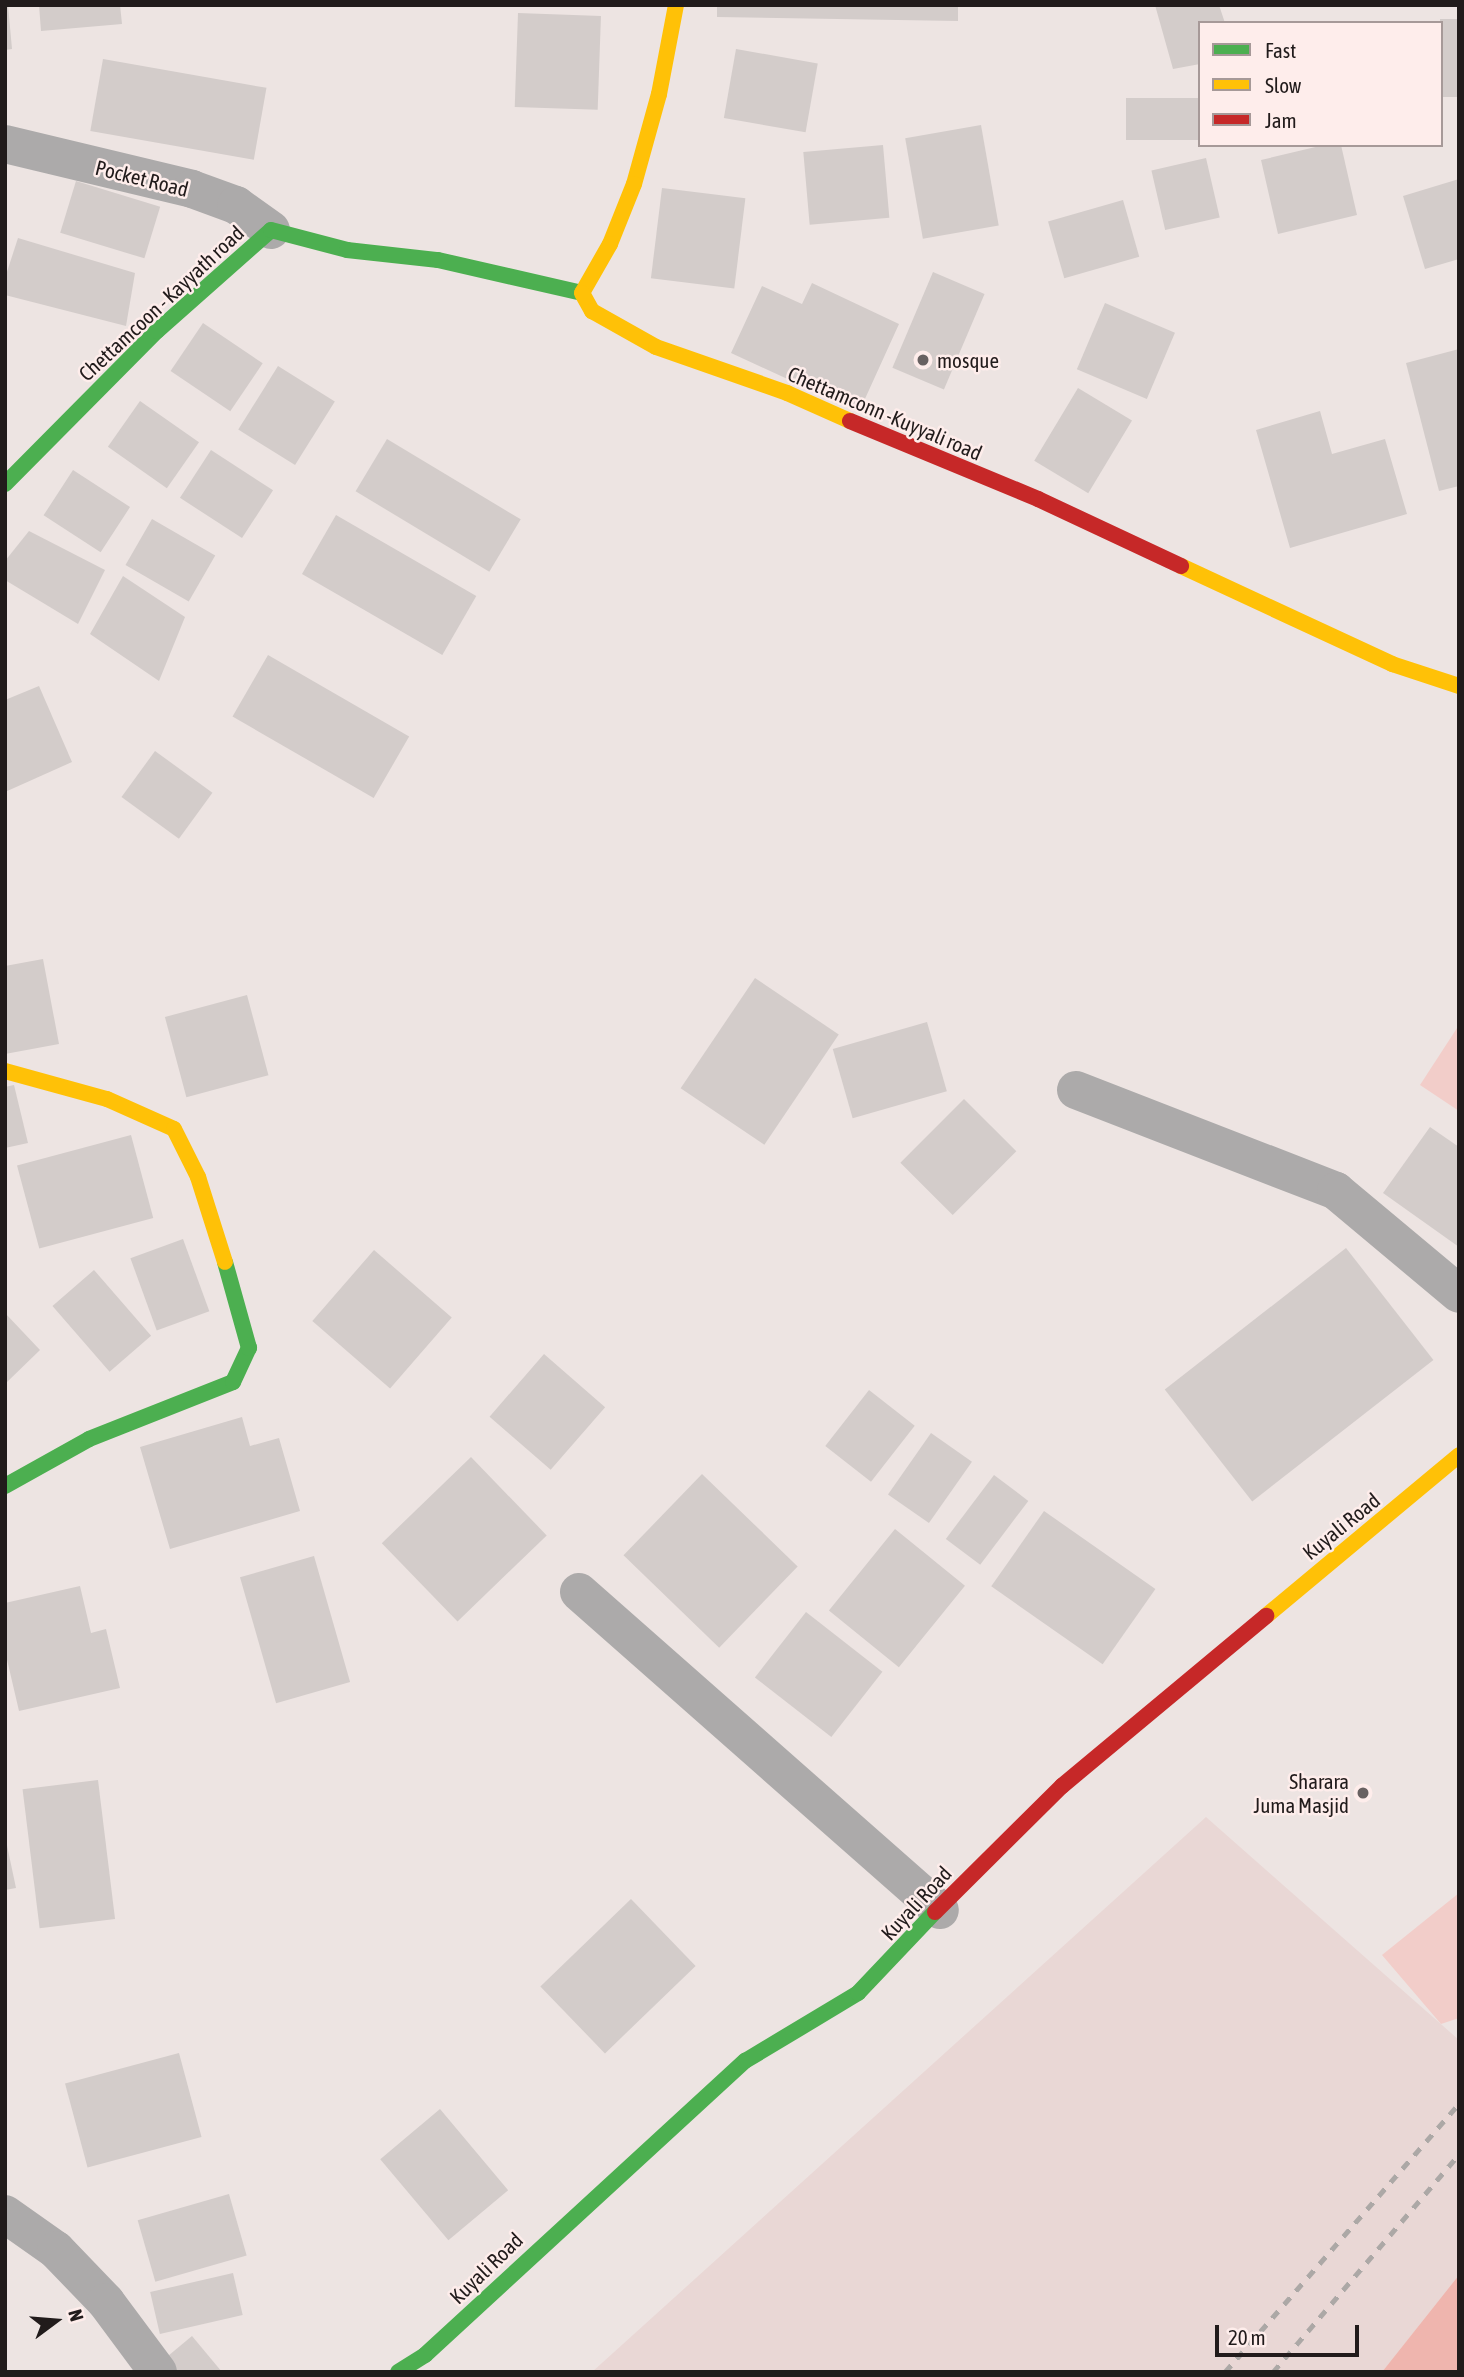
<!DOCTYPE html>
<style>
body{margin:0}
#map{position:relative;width:1464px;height:2377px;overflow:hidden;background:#ede4e2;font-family:"Asap Condensed",sans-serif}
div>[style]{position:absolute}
.built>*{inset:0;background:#e9d7d5}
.green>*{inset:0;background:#f2cdc9}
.water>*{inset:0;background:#efb5ae}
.building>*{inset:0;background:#d3ccca;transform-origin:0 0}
.street>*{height:38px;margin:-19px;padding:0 19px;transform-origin:19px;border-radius:19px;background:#acaaaa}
.fast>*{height:16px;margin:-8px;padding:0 8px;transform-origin:8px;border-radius:8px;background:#4caf50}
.slow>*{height:16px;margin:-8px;padding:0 8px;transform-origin:8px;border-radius:8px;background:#ffc107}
.jam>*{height:16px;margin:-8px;padding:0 8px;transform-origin:8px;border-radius:8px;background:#c62828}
.rail>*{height:5px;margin-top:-2.5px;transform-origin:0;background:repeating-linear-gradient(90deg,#aca8a6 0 9px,transparent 0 18px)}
.dots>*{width:19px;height:19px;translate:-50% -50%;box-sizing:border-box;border:4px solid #feedeb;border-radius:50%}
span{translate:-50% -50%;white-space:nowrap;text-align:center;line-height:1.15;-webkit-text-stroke:5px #feedeb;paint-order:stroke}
.street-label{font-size:21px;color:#211b1b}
.poi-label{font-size:21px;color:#211b1b}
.left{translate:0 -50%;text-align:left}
.right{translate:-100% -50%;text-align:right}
.frame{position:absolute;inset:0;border:7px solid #211b1b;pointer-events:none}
.legend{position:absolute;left:1198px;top:21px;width:245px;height:126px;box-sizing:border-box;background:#feedeb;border:2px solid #a69998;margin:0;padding:9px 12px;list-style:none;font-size:21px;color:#211b1b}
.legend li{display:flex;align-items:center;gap:14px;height:35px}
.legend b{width:35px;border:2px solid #a69998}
.north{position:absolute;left:21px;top:2286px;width:70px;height:70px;-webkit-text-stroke:5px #feedeb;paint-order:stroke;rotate:74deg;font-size:19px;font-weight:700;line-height:28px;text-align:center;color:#211b1b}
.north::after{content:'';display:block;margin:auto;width:24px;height:32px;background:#211b1b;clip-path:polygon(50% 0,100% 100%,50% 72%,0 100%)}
.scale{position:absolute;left:1215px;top:2325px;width:144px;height:32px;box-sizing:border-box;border:4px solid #211b1b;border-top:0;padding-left:9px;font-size:21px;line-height:24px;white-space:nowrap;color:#211b1b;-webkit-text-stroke:5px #feedeb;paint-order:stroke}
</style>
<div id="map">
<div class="built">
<div style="clip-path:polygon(1206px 1817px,1459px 2040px,1459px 2275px,1382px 2372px,592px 2372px)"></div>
</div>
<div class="green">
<div style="clip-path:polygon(1459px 1025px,1459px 1111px,1420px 1085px)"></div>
<div style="clip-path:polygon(1459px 1893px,1459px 2018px,1441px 2024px,1382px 1955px)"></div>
</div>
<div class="water">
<div style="clip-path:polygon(1459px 2275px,1459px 2372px,1382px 2372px)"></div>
</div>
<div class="building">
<div style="clip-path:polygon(5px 5px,8px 5px,12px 49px,5px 50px)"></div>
<div style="clip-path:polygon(39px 5px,120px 5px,122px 24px,41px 31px)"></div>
<div style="clip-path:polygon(717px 5px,958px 5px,958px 21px,717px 17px)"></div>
<div style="clip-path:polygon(1155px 5px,1219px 5px,1225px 23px,1200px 23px,1200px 64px,1173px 69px)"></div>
<div style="left:518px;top:13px;width:83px;height:94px;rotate:2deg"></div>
<div style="left:1459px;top:19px;width:78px;height:19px;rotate:90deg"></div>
<div style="left:736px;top:49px;width:83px;height:70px;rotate:10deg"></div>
<div style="left:103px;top:59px;width:166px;height:73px;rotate:10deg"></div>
<div style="left:1200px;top:98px;width:42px;height:74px;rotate:90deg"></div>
<div style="left:981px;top:125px;width:102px;height:77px;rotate:80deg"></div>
<div style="left:883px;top:145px;width:73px;height:80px;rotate:85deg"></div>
<div style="clip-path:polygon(1324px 145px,1341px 145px,1357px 215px,1278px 234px,1261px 160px)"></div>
<div style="left:1206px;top:158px;width:61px;height:56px;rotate:77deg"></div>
<div style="clip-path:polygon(1459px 179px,1459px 259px,1425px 269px,1403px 196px)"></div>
<div style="left:76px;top:181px;width:88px;height:54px;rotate:17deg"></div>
<div style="left:662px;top:188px;width:84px;height:91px;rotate:7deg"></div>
<div style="left:1123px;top:200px;width:59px;height:78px;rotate:74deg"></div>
<div style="clip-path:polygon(18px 238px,135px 273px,126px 326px,5px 295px,5px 278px)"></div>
<div style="left:933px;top:272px;width:56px;height:104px;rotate:23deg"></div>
<div style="clip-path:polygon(812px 283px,899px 324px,859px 412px,731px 353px,762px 286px,802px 304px)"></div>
<div style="left:1105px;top:303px;width:76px;height:72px;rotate:23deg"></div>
<div style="left:203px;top:323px;width:72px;height:58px;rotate:34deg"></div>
<div style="clip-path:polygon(1459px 349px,1459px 486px,1439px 491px,1406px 363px)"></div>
<div style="left:278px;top:366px;width:67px;height:75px;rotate:32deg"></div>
<div style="left:1078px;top:388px;width:63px;height:85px;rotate:31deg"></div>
<div style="left:140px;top:401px;width:72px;height:56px;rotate:35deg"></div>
<div style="clip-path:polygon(1320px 411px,1332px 454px,1385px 439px,1407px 514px,1290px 548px,1256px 430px)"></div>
<div style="left:387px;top:439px;width:156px;height:61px;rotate:31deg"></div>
<div style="left:211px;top:450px;width:74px;height:57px;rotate:33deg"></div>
<div style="left:73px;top:470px;width:68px;height:54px;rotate:33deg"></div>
<div style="left:336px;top:515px;width:162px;height:68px;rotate:30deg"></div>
<div style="left:152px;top:519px;width:73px;height:53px;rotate:30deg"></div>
<div style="clip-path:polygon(29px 531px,105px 570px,78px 624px,5px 580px,5px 561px)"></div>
<div style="clip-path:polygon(123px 576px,185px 617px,159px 681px,90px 634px)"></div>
<div style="left:268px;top:655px;width:163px;height:71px;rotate:30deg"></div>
<div style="clip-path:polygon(39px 686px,72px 762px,5px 792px,5px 700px)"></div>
<div style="left:155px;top:751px;width:71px;height:57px;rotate:36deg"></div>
<div style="clip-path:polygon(43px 959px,59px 1044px,5px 1054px,5px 966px)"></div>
<div style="left:755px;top:978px;width:101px;height:133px;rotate:34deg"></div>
<div style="left:247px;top:995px;width:83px;height:85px;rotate:75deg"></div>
<div style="left:927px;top:1022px;width:72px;height:98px;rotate:74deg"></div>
<div style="clip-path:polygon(14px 1085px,28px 1143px,5px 1148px,5px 1087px)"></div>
<div style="left:964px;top:1099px;width:74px;height:90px;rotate:45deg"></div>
<div style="clip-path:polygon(1430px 1127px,1459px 1147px,1459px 1247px,1383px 1193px)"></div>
<div style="left:131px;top:1135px;width:86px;height:118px;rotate:75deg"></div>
<div style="left:183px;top:1239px;width:77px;height:56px;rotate:70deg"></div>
<div style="left:1346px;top:1248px;width:142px;height:230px;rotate:52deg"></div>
<div style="left:374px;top:1250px;width:103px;height:94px;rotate:41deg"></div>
<div style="left:94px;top:1270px;width:87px;height:55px;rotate:49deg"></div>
<div style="clip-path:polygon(5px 1313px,40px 1350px,5px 1384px)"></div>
<div style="left:544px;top:1354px;width:81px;height:83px;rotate:41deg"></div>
<div style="left:869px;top:1390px;width:58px;height:71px;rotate:38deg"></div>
<div style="clip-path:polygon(242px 1417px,250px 1446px,279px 1438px,300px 1511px,170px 1549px,140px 1447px)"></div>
<div style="left:931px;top:1433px;width:50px;height:75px;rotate:35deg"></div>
<div style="left:471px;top:1457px;width:109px;height:124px;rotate:46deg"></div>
<div style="left:702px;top:1474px;width:133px;height:113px;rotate:44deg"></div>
<div style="left:994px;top:1475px;width:43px;height:80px;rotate:37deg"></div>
<div style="left:1044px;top:1511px;width:136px;height:92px;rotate:35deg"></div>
<div style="left:895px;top:1529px;width:90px;height:105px;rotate:39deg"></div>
<div style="left:314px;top:1556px;width:131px;height:77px;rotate:74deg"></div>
<div style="clip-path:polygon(80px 1586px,91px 1633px,106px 1629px,120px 1688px,19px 1711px,5px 1651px,5px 1603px)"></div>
<div style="left:806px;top:1612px;width:97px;height:83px;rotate:38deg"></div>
<div style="left:98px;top:1780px;width:140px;height:76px;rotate:83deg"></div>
<div style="clip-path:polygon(5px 1836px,16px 1888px,5px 1890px)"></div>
<div style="left:631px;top:1899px;width:93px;height:126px;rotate:46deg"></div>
<div style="left:179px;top:2053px;width:87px;height:118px;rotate:75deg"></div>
<div style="left:440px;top:2109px;width:106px;height:78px;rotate:50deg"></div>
<div style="left:229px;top:2194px;width:64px;height:95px;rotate:74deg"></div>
<div style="left:233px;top:2273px;width:43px;height:85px;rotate:77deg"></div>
<div style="clip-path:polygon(192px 2336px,222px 2372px,171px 2372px,162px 2361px)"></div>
</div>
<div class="street">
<div style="left:5px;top:144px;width:192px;rotate:13.5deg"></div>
<div style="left:192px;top:189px;width:47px;rotate:20deg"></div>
<div style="left:236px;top:205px;width:43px;rotate:35.5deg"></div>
<div style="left:1076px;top:1090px;width:279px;rotate:21.2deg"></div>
<div style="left:1336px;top:1191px;width:160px;rotate:39.9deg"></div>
<div style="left:579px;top:1592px;width:481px;rotate:41.4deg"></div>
<div style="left:5px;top:2214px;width:62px;rotate:35.2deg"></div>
<div style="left:56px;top:2250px;width:72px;rotate:46.1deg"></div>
<div style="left:106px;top:2302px;width:87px;rotate:53.4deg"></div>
</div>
<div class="fast">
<div style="left:5px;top:484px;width:216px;rotate:-45.2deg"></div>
<div style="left:157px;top:331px;width:152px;rotate:-41.5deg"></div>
<div style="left:271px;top:230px;width:79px;rotate:14.7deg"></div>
<div style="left:347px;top:250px;width:92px;rotate:6.3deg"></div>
<div style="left:438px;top:260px;width:148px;rotate:12.9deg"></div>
<div style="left:5px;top:1486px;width:96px;rotate:-29.2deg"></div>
<div style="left:89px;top:1439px;width:155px;rotate:-21.6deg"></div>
<div style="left:233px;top:1382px;width:38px;rotate:-65deg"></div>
<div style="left:249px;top:1348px;width:89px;rotate:-105.6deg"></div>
<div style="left:398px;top:2372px;width:32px;rotate:-32deg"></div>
<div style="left:425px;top:2355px;width:435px;rotate:-42.6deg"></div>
<div style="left:745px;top:2061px;width:132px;rotate:-31deg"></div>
<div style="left:858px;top:1993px;width:112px;rotate:-46.5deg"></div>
</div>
<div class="slow">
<div style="left:676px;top:5px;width:91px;rotate:100.8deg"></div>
<div style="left:659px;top:94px;width:93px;rotate:105.5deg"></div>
<div style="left:634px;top:184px;width:65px;rotate:111.8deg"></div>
<div style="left:610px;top:244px;width:56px;rotate:119.7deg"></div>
<div style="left:582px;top:293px;width:21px;rotate:61deg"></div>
<div style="left:592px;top:311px;width:73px;rotate:29.4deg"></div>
<div style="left:656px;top:347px;width:139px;rotate:19.3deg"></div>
<div style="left:787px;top:393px;width:69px;rotate:24deg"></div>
<div style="left:1181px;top:566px;width:233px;rotate:24.9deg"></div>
<div style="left:1392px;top:664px;width:71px;rotate:18.2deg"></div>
<div style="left:5px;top:1071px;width:106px;rotate:15.4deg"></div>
<div style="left:107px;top:1099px;width:73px;rotate:24.1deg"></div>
<div style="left:174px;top:1129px;width:54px;rotate:63.4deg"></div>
<div style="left:198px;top:1177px;width:89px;rotate:72.4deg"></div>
<div style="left:1266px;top:1616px;width:251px;rotate:-39.8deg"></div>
</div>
<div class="jam">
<div style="left:850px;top:421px;width:204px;rotate:22.5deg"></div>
<div style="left:1038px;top:499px;width:158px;rotate:25.1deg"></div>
<div style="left:935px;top:1912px;width:179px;rotate:-44.8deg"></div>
<div style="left:1062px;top:1786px;width:266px;rotate:-39.8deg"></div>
</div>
<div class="rail">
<div style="left:1225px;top:2372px;width:356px;rotate:-48.9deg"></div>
<div style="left:1273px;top:2372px;width:287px;rotate:-49.5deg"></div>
</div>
<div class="dots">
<div style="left:923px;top:360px;background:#686161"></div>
<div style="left:1363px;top:1793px;background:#686161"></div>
</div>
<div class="street-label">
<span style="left:142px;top:178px;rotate:14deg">Pocket Road</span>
<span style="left:161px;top:303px;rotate:-43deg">Chettamcoon - Kayyath road</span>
<span style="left:885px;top:413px;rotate:23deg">Chettamconn -Kuyyali road</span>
<span style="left:1341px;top:1526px;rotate:-39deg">Kuyali Road</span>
<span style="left:916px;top:1903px;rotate:-47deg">Kuyali Road</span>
<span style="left:486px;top:2268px;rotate:-44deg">Kuyali Road</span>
</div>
<div class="poi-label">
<span class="left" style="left:937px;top:360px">mosque</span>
<span class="right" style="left:1349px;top:1793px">Sharara<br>Juma Masjid</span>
</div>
<div class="frame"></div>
<ul class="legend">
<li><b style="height:9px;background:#4caf50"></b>Fast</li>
<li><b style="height:9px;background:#ffc107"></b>Slow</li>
<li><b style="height:9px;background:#c62828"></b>Jam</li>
</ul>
<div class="north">N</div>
<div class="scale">20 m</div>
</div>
